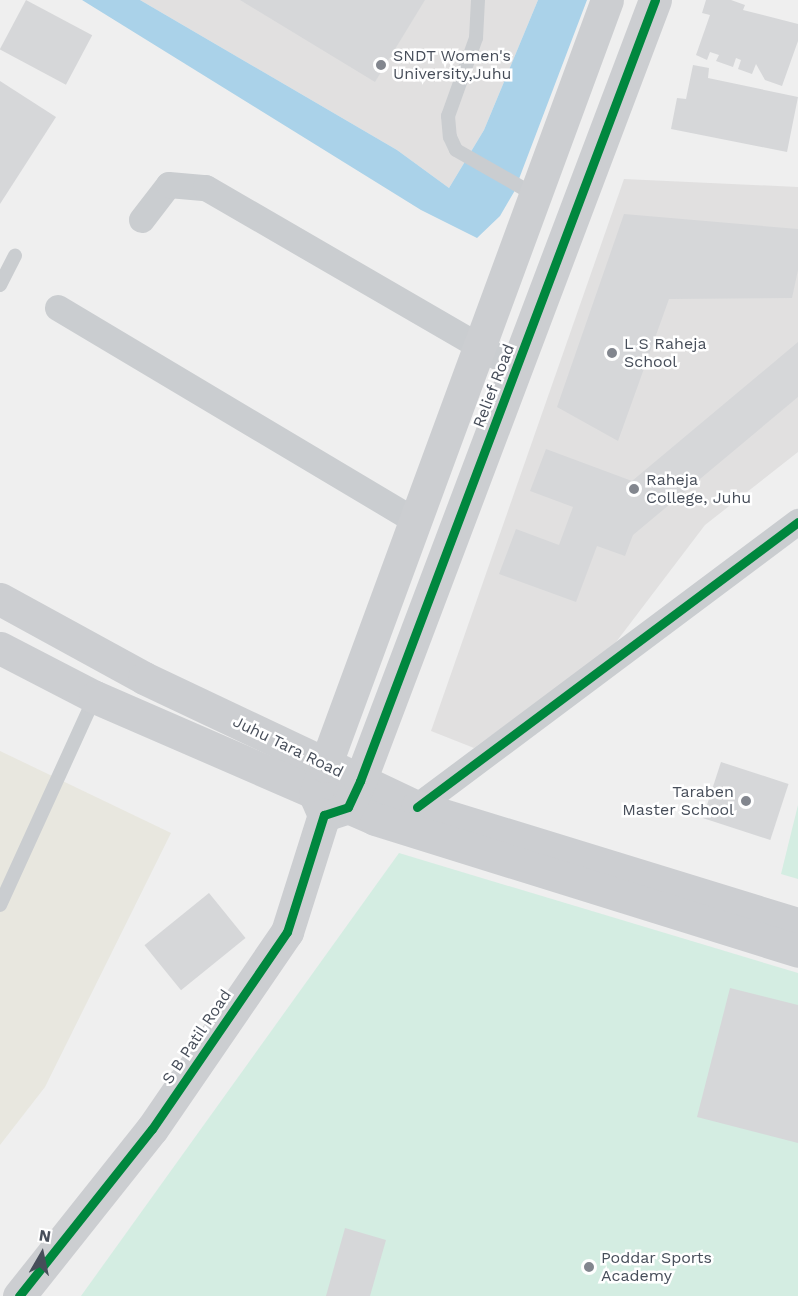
<!DOCTYPE html>
<style>
body{margin:0}
#map{position:relative;width:798px;height:1296px;overflow:hidden;background:#efefef;font-family:"Work Sans",sans-serif}
div>[style]{position:absolute}
.commercial>*{inset:0;background:#e8e7df}
.education>*{inset:0;background:#e1e0e0}
.green>*{inset:0;background:#d4ede2}
.water>*{inset:0;background:#aad2e9}
.building>*{inset:0;background:#d6d7d9;transform-origin:0 0}
.lane>*{height:14px;margin:-7px;padding:0 7px;transform-origin:7px;border-radius:7px;background:#cacdd0}
.street>*{height:26px;margin:-13px;padding:0 13px;transform-origin:13px;border-radius:13px;background:#cacdd0}
.secondary>*{height:33px;margin:-16.5px;padding:0 16.5px;transform-origin:16.5px;border-radius:16.5px;background:#ccced1}
.cycleway>*{height:9px;margin:-4.5px;padding:0 4.5px;transform-origin:4.5px;border-radius:4.5px;background:#00873e}
.dots>*{width:16px;height:16px;translate:-50% -50%;box-sizing:border-box;border:3px solid #fff;border-radius:50%}
span{translate:-50% -50%;white-space:nowrap;text-align:center;line-height:1.15;-webkit-text-stroke:5px #fff;paint-order:stroke}
.poi-label{font-size:16px;color:#474e5a}
.left{translate:0 -50%;text-align:left}
.right{translate:-100% -50%;text-align:right}
.street-label{font-size:16px;color:#474e5a}
.north{position:absolute;left:12px;top:1224px;width:60px;height:60px;-webkit-text-stroke:4px #fff;paint-order:stroke;rotate:9deg;font-size:16px;font-weight:700;line-height:24px;text-align:center;color:#474e5a}
.north::after{content:'';display:block;margin:auto;width:21px;height:27px;background:#474e5a;clip-path:polygon(50% 0,100% 100%,50% 72%,0 100%)}
</style>
<div id="map">
<div class="commercial">
<div style="clip-path:polygon(0 751px,171px 833px,45px 1087px,0 1145px)"></div>
</div>
<div class="education">
<div style="clip-path:polygon(140px 0,538px 0,484px 130px,449px 188px,397px 150px)"></div>
<div style="clip-path:polygon(624px 179px,798px 187px,798px 452px,705px 525px,610px 650px,474px 748px,431px 731px)"></div>
</div>
<div class="green">
<div style="clip-path:polygon(798px 805px,798px 879px,781px 874px)"></div>
<div style="clip-path:polygon(399px 853px,798px 973px,798px 1296px,81px 1296px)"></div>
</div>
<div class="water">
<div style="clip-path:polygon(82px 0,140px 0,397px 150px,449px 188px,484px 130px,538px 0,587px 0,514px 192px,500px 216px,477px 238px,421px 210px)"></div>
</div>
<div class="building">
<div style="left:26px;top:0;width:75px;height:56px;rotate:28deg"></div>
<div style="clip-path:polygon(240px 0,425px 0,375px 82px)"></div>
<div style="clip-path:polygon(706px 0,731px 0,745px 5px,743px 10px,798px 24px,798px 41px,782px 86px,765px 80px,756px 64px,752px 74px,738px 69px,741px 60px,736px 58px,733px 67px,716px 61px,719px 55px,710px 52px,707px 60px,696px 55px,710px 15px,702px 13px)"></div>
<div style="clip-path:polygon(693px 65px,709px 68px,708px 78px,798px 97px,787px 152px,671px 129px,677px 98px,686px 99px)"></div>
<div style="clip-path:polygon(0 81px,56px 117px,0 204px)"></div>
<div style="clip-path:polygon(624px 214px,798px 229px,798px 270px,792px 298px,669px 299px,618px 441px,557px 407px)"></div>
<div style="clip-path:polygon(798px 342px,798px 397px,633px 535px,625px 556px,597px 546px,576px 602px,499px 574px,516px 529px,559px 545px,573px 507px,530px 491px,546px 449px,632px 481px)"></div>
<div style="left:721px;top:762px;width:71px;height:59px;rotate:18deg"></div>
<div style="left:209px;top:893px;width:58px;height:83px;rotate:51deg"></div>
<div style="clip-path:polygon(730px 988px,798px 1005px,798px 1143px,697px 1117px)"></div>
<div style="clip-path:polygon(345px 1228px,386px 1240px,370px 1296px,326px 1296px)"></div>
</div>
<div class="lane">
<div style="left:478px;top:0;width:38px;rotate:93deg"></div>
<div style="left:476px;top:38px;width:83px;rotate:109.7deg"></div>
<div style="left:448px;top:116px;width:21px;rotate:85deg"></div>
<div style="left:450px;top:137px;width:14px;rotate:65deg"></div>
<div style="left:456px;top:150px;width:91px;rotate:29.7deg"></div>
<div style="left:0;top:285px;width:33px;rotate:-63deg"></div>
<div style="left:0;top:905px;width:229px;rotate:-65.5deg"></div>
</div>
<div class="street">
<div style="left:142px;top:220px;width:44px;rotate:-52.4deg"></div>
<div style="left:169px;top:185px;width:37px;rotate:5deg"></div>
<div style="left:206px;top:188px;width:359px;rotate:30.1deg"></div>
<div style="left:58px;top:308px;width:417px;rotate:30.8deg"></div>
<div style="left:417px;top:807px;width:476px;rotate:-36.8deg"></div>
</div>
<div class="secondary">
<div style="left:0;top:599px;width:164px;rotate:28.7deg"></div>
<div style="left:144px;top:678px;width:302px;rotate:25.3deg"></div>
<div style="left:417px;top:807px;width:399px;rotate:17.1deg"></div>
<div style="left:0;top:648px;width:107px;rotate:27.3deg"></div>
<div style="left:95px;top:697px;width:305px;rotate:23.5deg"></div>
<div style="left:375px;top:819px;width:443px;rotate:17.3deg"></div>
<div style="left:324px;top:815px;width:25px;rotate:-18deg"></div>
<div style="left:348px;top:807px;width:29px;rotate:-65deg"></div>
<div style="left:360px;top:781px;width:835px;rotate:-69.31deg"></div>
<div style="left:324px;top:815px;width:22px;rotate:-114deg"></div>
<div style="left:315px;top:795px;width:31px;rotate:-71deg"></div>
<div style="left:325px;top:766px;width:816px;rotate:-69.79deg"></div>
<div style="left:19px;top:1296px;width:213px;rotate:-51.5deg"></div>
<div style="left:152px;top:1129px;width:239px;rotate:-55.6deg"></div>
<div style="left:287px;top:932px;width:123px;rotate:-72.5deg"></div>
</div>
<div class="cycleway">
<div style="left:417px;top:807px;width:476px;rotate:-36.8deg"></div>
<div style="left:19px;top:1296px;width:213px;rotate:-51.5deg"></div>
<div style="left:152px;top:1129px;width:239px;rotate:-55.6deg"></div>
<div style="left:287px;top:932px;width:123px;rotate:-72.5deg"></div>
<div style="left:324px;top:815px;width:25px;rotate:-18deg"></div>
<div style="left:348px;top:807px;width:29px;rotate:-65deg"></div>
<div style="left:360px;top:781px;width:835px;rotate:-69.31deg"></div>
</div>
<div class="dots">
<div style="left:381px;top:65px;background:#82868e"></div>
<div style="left:612px;top:353px;background:#82868e"></div>
<div style="left:634px;top:489px;background:#82868e"></div>
<div style="left:746px;top:801px;background:#82868e"></div>
<div style="left:589px;top:1267px;background:#82868e"></div>
</div>
<div class="poi-label">
<span class="left" style="left:393px;top:65px">SNDT Women's<br>University,Juhu</span>
<span class="left" style="left:624px;top:353px">L S Raheja<br>School</span>
<span class="left" style="left:646px;top:489px">Raheja<br>College, Juhu</span>
<span class="right" style="left:734px;top:801px">Taraben<br>Master School</span>
<span class="left" style="left:601px;top:1267px">Poddar Sports<br>Academy</span>
</div>
<div class="street-label">
<span style="left:494px;top:386px;rotate:-69deg">Relief Road</span>
<span style="left:288px;top:747px;rotate:26deg">Juhu Tara Road</span>
<span style="left:197px;top:1037px;rotate:-56deg">S B Patil Road</span>
</div>
<div class="north">N</div>
</div>
